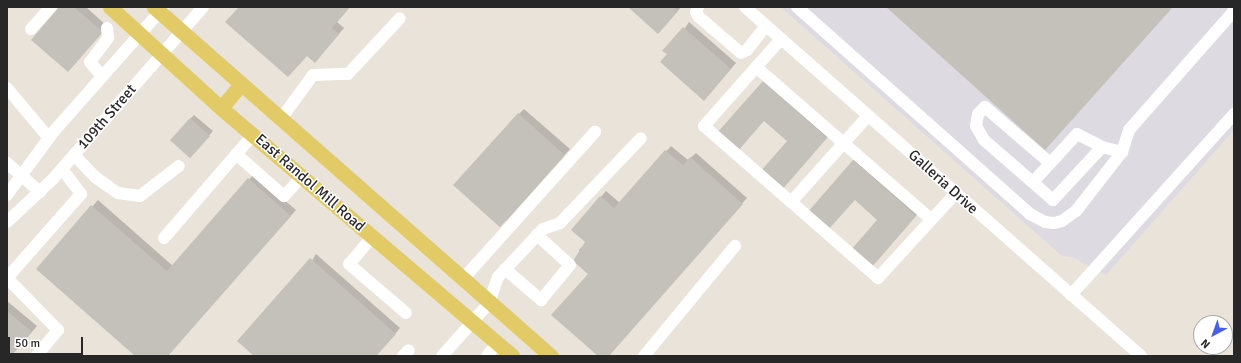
<!DOCTYPE html>
<style>
body{margin:0}
#map{position:relative;width:1241px;height:363px;overflow:hidden;background:#e9e3da;font-family:Signika,sans-serif}
div>[style]{position:absolute}
.industrial>*{inset:0;background:#dddae1}
.shadow>*{inset:0;background:#0003}
.building>*{inset:0;background:#c4c0ba;transform-origin:0 0}
.minor>*{height:12px;margin:-6px;padding:0 6px;transform-origin:6px;border-radius:6px;background:#fff}
.major>*{height:15px;margin:-7.5px;padding:0 7.5px;transform-origin:7.5px;border-radius:7.5px;background:#e2cb66}
span{translate:-50% -50%;white-space:nowrap;text-align:center;line-height:1.15;-webkit-text-stroke:3px #fff;paint-order:stroke}
.street-label{font-size:15px;color:#272727}
.frame{position:absolute;inset:0;border:8px solid #272727;pointer-events:none}
.north{position:absolute;left:1193px;top:315px;width:40px;height:40px;box-sizing:border-box;background:#fff;border:1px solid #a9a9a9;border-radius:50%;rotate:221deg;font-size:11px;font-weight:700;line-height:16px;text-align:center;color:#272727}
.north::after{content:'';display:block;margin:auto;width:14px;height:18px;background:#485ee7;clip-path:polygon(50% 0,100% 100%,50% 72%,0 100%)}
.scale{position:absolute;left:8px;top:337px;width:75px;height:18px;box-sizing:border-box;border:2px solid #272727;border-top:0;padding-left:5px;font-size:12px;line-height:14px;white-space:nowrap;color:#272727;-webkit-text-stroke:3px #fff;paint-order:stroke}
</style>
<div id="map">
<div class="industrial">
<div style="clip-path:polygon(781px 7px,1234px 7px,1234px 130px,1106px 275px,1072px 257px,1062px 256px)"></div>
</div>
<div class="shadow">
<div style="clip-path:polygon(61px 7px,86px 7px,107px 26px,74px 65px)"></div>
<div style="clip-path:polygon(240px 7px,350px 7px,337px 22px,344px 28px,320px 56px)"></div>
<div style="clip-path:polygon(629px 7px,681px 7px,664px 27px)"></div>
<div style="clip-path:polygon(689px 22px,736px 63px,709px 94px,668px 54px)"></div>
<div style="clip-path:polygon(769px 77px,832px 132px,786px 184px,789px 141px,765px 120px,718px 134px)"></div>
<div style="clip-path:polygon(524px 109px,570px 149px,506px 221px,519px 114px)"></div>
<div style="clip-path:polygon(194px 115px,213px 131px,194px 153px,190px 119px)"></div>
<div style="clip-path:polygon(671px 146px,688px 160px,696px 153px,747px 198px,608px 356px,600px 356px,589px 274px,579px 250px,587px 242px,572px 230px,606px 191px,620px 203px)"></div>
<div style="clip-path:polygon(859px 156px,921px 210px,876px 262px,879px 220px,853px 161px)"></div>
<div style="clip-path:polygon(254px 174px,296px 210px,167px 356px,137px 356px,37px 269px,98px 200px,173px 266px)"></div>
<div style="clip-path:polygon(316px 254px,400px 328px,376px 356px,255px 356px)"></div>
<div style="clip-path:polygon(7px 301px,37px 326px,11px 356px,7px 356px)"></div>
</div>
<div class="building">
<div style="clip-path:polygon(59px 7px,74px 7px,103px 32px,68px 72px,31px 40px)"></div>
<div style="clip-path:polygon(239px 7px,350px 7px,332px 28px,339px 34px,315px 63px,307px 56px,288px 77px,225px 22px)"></div>
<div style="clip-path:polygon(628px 7px,673px 7px,678px 11px,658px 34px)"></div>
<div style="clip-path:polygon(886px 7px,1173px 7px,1045px 150px)"></div>
<div style="clip-path:polygon(683px 27px,731px 69px,704px 101px,660px 62px,667px 54px,662px 51px)"></div>
<div style="clip-path:polygon(763px 81px,827px 138px,781px 191px,760px 172px,787px 141px,764px 121px,737px 152px,716px 134px)"></div>
<div style="left:518px;top:113px;width:63px;height:97px;rotate:42deg"></div>
<div style="left:190px;top:118px;width:27px;height:30px;rotate:42deg"></div>
<div style="clip-path:polygon(665px 150px,683px 165px,690px 157px,743px 204px,609px 356px,598px 356px,551px 315px,588px 274px,573px 261px,585px 242px,571px 230px,600px 196px,614px 208px)"></div>
<div style="clip-path:polygon(853px 160px,916px 216px,870px 269px,850px 251px,877px 220px,855px 200px,827px 231px,807px 213px)"></div>
<div style="clip-path:polygon(248px 178px,291px 216px,168px 356px,135px 356px,36px 269px,91px 205px,167px 271px)"></div>
<div style="clip-path:polygon(310px 258px,396px 334px,376px 356px,254px 356px,237px 341px)"></div>
<div style="clip-path:polygon(7px 311px,32px 332px,11px 356px,7px 356px)"></div>
</div>
<div class="minor">
<div style="left:698px;top:7px;width:5px;rotate:112deg"></div>
<div style="left:696px;top:12px;width:6px;rotate:59deg"></div>
<div style="left:699px;top:17px;width:55px;rotate:40.6deg"></div>
<div style="left:741px;top:53px;width:7px;rotate:-27deg"></div>
<div style="left:747px;top:50px;width:31px;rotate:-52deg"></div>
<div style="left:745px;top:7px;width:528px;rotate:41.39deg"></div>
<div style="left:797px;top:7px;width:312px;rotate:41.6deg"></div>
<div style="left:1030px;top:214px;width:17px;rotate:28deg"></div>
<div style="left:1045px;top:222px;width:9px;rotate:6deg"></div>
<div style="left:1054px;top:223px;width:8px;rotate:-14deg"></div>
<div style="left:1062px;top:221px;width:17px;rotate:-36deg"></div>
<div style="left:1076px;top:211px;width:75px;rotate:-52.1deg"></div>
<div style="left:1122px;top:152px;width:23px;rotate:-72deg"></div>
<div style="left:1129px;top:130px;width:159px;rotate:-48.6deg"></div>
<div style="left:31px;top:29px;width:30px;rotate:-48deg"></div>
<div style="left:781px;top:39px;width:116px;rotate:131.5deg"></div>
<div style="left:704px;top:126px;width:231px;rotate:41.1deg"></div>
<div style="left:878px;top:278px;width:115px;rotate:-47.5deg"></div>
<div style="left:756px;top:67px;width:232px;rotate:41deg"></div>
<div style="left:102px;top:76px;width:18px;rotate:-131deg"></div>
<div style="left:90px;top:62px;width:30px;rotate:-53deg"></div>
<div style="left:108px;top:38px;width:10px;rotate:-96deg"></div>
<div style="left:7px;top:88px;width:65px;rotate:50deg"></div>
<div style="left:281px;top:119px;width:54px;rotate:-54deg"></div>
<div style="left:313px;top:75px;width:35px;rotate:-2deg"></div>
<div style="left:348px;top:74px;width:76px;rotate:-47.1deg"></div>
<div style="left:236px;top:154px;width:64px;rotate:41.2deg"></div>
<div style="left:284px;top:196px;width:26px;rotate:-47deg"></div>
<div style="left:74px;top:155px;width:30px;rotate:46deg"></div>
<div style="left:95px;top:177px;width:28px;rotate:35deg"></div>
<div style="left:118px;top:193px;width:22px;rotate:8deg"></div>
<div style="left:140px;top:196px;width:49px;rotate:-37.6deg"></div>
<div style="left:7px;top:163px;width:44px;rotate:41.3deg"></div>
<div style="left:1050px;top:163px;width:86px;rotate:-139.3deg"></div>
<div style="left:985px;top:107px;width:10px;rotate:135deg"></div>
<div style="left:978px;top:114px;width:12px;rotate:99deg"></div>
<div style="left:976px;top:126px;width:16px;rotate:60deg"></div>
<div style="left:984px;top:140px;width:91px;rotate:41deg"></div>
<div style="left:1053px;top:200px;width:72px;rotate:-47.2deg"></div>
<div style="left:1033px;top:182px;width:65px;rotate:-47.5deg"></div>
<div style="left:1077px;top:134px;width:28px;rotate:27deg"></div>
<div style="left:1102px;top:147px;width:21px;rotate:14deg"></div>
<div style="left:7px;top:195px;width:81px;rotate:-53.6deg"></div>
<div style="left:55px;top:130px;width:164px;rotate:-48.5deg"></div>
<div style="left:791px;top:202px;width:115px;rotate:-48.2deg"></div>
<div style="left:7px;top:222px;width:63px;rotate:-43.1deg"></div>
<div style="left:53px;top:179px;width:228px;rotate:-48.9deg"></div>
<div style="left:372px;top:237px;width:35px;rotate:130deg"></div>
<div style="left:349px;top:264px;width:75px;rotate:40.7deg"></div>
<div style="left:164px;top:238px;width:136px;rotate:-49.2deg"></div>
<div style="left:505px;top:269px;width:48px;rotate:40.7deg"></div>
<div style="left:541px;top:300px;width:45px;rotate:-50.4deg"></div>
<div style="left:570px;top:265px;width:45px;rotate:-137.7deg"></div>
<div style="left:7px;top:278px;width:112px;rotate:-48.6deg"></div>
<div style="left:81px;top:194px;width:31px;rotate:-127deg"></div>
<div style="left:7px;top:278px;width:73px;rotate:45.6deg"></div>
<div style="left:58px;top:330px;width:34px;rotate:130deg"></div>
<div style="left:463px;top:279px;width:198px;rotate:-48.1deg"></div>
<div style="left:1071px;top:295px;width:244px;rotate:-48deg"></div>
<div style="left:403px;top:356px;width:8px;rotate:-45deg"></div>
<div style="left:442px;top:356px;width:71px;rotate:-48.4deg"></div>
<div style="left:489px;top:303px;width:28px;rotate:-71deg"></div>
<div style="left:498px;top:277px;width:66px;rotate:-46.8deg"></div>
<div style="left:543px;top:229px;width:18px;rotate:-19deg"></div>
<div style="left:560px;top:223px;width:117px;rotate:-46.4deg"></div>
<div style="left:487px;top:356px;width:16px;rotate:-52deg"></div>
<div style="left:644px;top:356px;width:143px;rotate:-50.4deg"></div>
</div>
<div class="major">
<div style="left:110px;top:7px;width:150px;rotate:42.3deg"></div>
<div style="left:221px;top:108px;width:382px;rotate:40.4deg"></div>
<div style="left:154px;top:7px;width:529px;rotate:41.32deg"></div>
<div style="left:221px;top:108px;width:30px;rotate:-50deg"></div>
</div>
<div class="street-label">
<span style="left:107px;top:117px;rotate:-49deg">109th Street</span>
<span style="left:943px;top:182px;rotate:42deg">Galleria Drive</span>
<span style="left:310px;top:183px;rotate:41deg">East Randol Mill Road</span>
</div>
<div class="frame"></div>
<div class="north">N</div>
<div class="scale">50 m</div>
</div>
